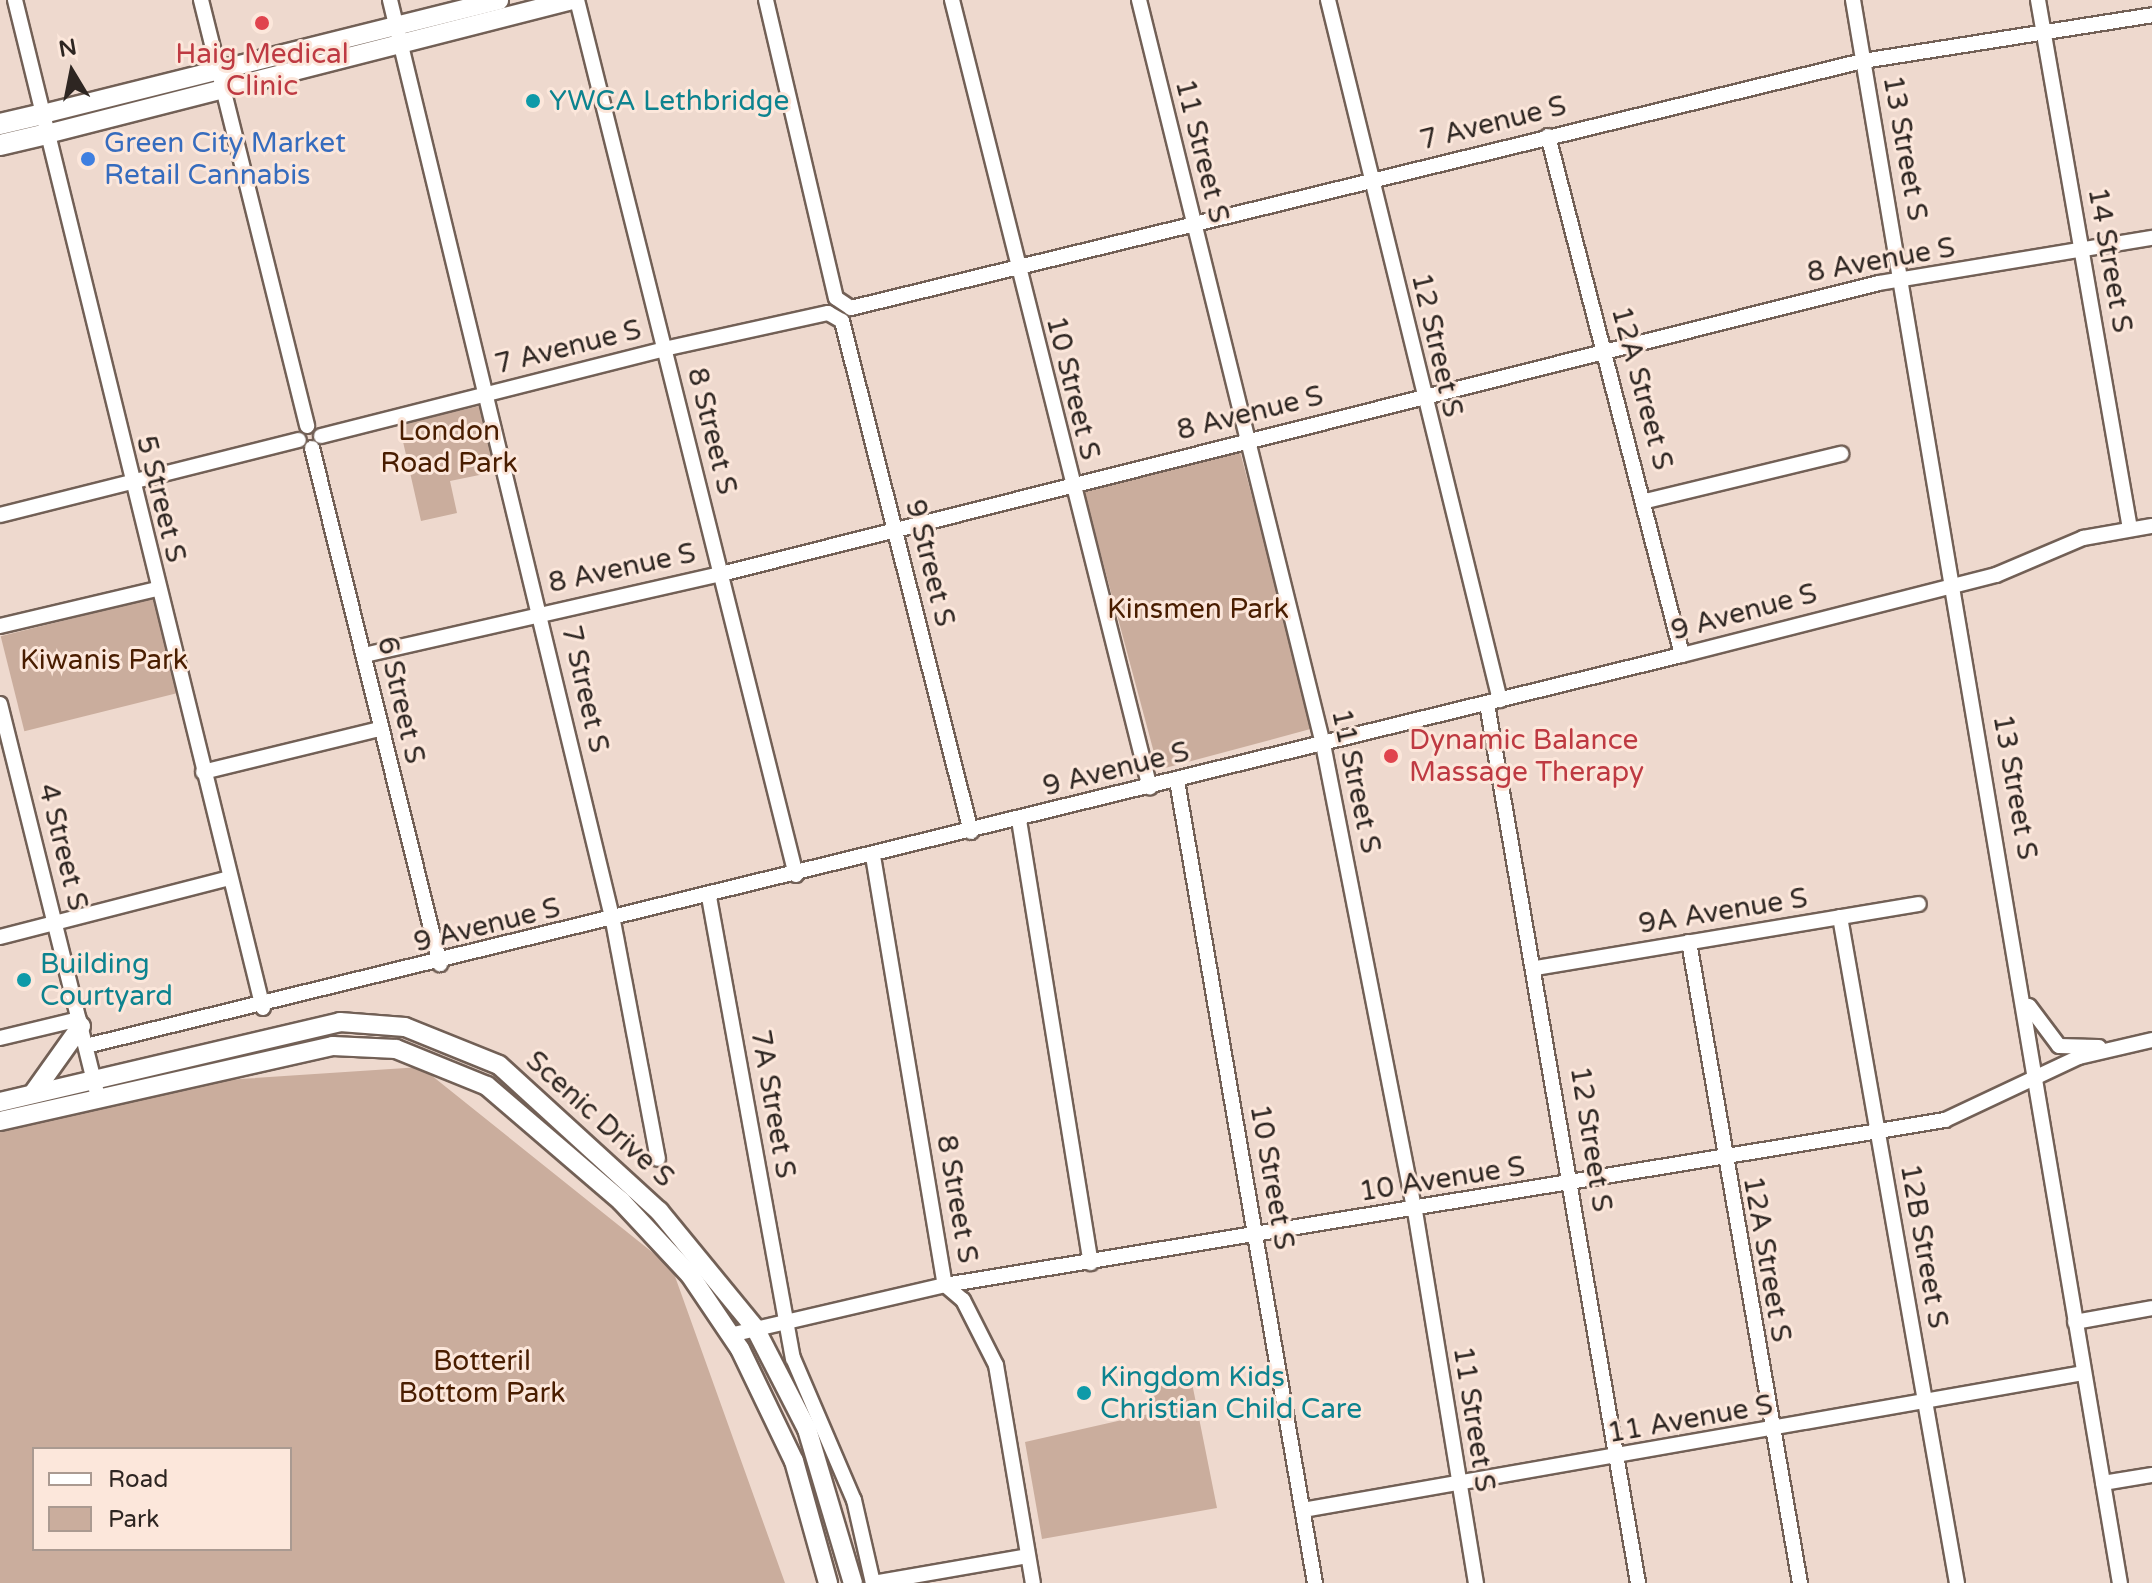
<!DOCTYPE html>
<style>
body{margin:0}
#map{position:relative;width:2152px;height:1583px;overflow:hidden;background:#eed9ce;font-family:"Varela Round",sans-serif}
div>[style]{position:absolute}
.green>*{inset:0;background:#caad9d;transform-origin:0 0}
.roads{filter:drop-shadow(2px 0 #726056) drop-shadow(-2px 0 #726056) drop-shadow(0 2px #726056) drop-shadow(0 -2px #726056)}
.minor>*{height:14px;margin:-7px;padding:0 7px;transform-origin:7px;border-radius:7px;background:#fff}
.major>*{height:18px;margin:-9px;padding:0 9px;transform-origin:9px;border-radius:9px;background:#fff}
.highway>*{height:20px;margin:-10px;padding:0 10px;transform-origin:10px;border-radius:10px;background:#fff}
.dots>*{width:22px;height:22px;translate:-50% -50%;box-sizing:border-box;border:4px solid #fce7db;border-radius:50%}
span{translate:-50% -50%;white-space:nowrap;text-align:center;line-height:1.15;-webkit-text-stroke:6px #fce7db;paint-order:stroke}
.health-label{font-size:28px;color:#be3a42}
.left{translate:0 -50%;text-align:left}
.culture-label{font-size:28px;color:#0d838f}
.street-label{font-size:28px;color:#2e2622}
.shop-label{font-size:28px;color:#366cbe}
.park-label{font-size:28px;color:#491d00}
.legend{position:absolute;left:32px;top:1447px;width:260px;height:104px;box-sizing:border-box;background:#fce7db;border:2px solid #aa9a91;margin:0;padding:10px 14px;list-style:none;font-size:24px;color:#2e2622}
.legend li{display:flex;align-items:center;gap:16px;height:40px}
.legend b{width:40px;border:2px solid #aa9a91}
.north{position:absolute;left:32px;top:32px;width:80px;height:80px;-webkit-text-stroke:6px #fce7db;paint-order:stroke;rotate:350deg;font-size:22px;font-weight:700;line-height:32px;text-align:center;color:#2e2622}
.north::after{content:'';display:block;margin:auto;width:28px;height:36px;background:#2e2622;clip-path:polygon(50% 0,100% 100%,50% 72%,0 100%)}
</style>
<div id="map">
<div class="green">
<div style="clip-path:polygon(484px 405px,499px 471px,450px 481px,457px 513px,421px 521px,399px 424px)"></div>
<div style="left:1239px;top:448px;width:290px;height:161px;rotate:75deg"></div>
<div style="left:154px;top:598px;width:98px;height:158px;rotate:76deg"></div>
<div style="clip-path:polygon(evenodd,421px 1067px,672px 1268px,785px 1583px,0 1583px,0 1095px,421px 1067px,34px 1449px,290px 1449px,290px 1549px,34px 1549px,34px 1449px)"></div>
<div style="clip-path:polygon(1191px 1378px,1217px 1508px,1042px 1539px,1025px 1442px,1153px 1413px,1149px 1389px)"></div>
</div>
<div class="roads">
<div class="minor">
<div style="left:15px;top:0;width:1038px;rotate:76.18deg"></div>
<div style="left:201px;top:0;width:439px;rotate:76deg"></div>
<div style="left:390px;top:0;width:948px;rotate:76.39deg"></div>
<div style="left:613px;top:921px;width:242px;rotate:79.3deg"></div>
<div style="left:577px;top:0;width:902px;rotate:75.95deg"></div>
<div style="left:766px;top:0;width:306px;rotate:76.8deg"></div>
<div style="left:836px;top:298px;width:18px;rotate:34deg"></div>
<div style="left:851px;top:308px;width:1042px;rotate:-13.72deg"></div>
<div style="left:1863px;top:61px;width:293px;rotate:-9deg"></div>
<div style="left:952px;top:0;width:812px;rotate:75.9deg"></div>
<div style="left:1139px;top:0;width:766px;rotate:76.11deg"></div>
<div style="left:1323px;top:744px;width:476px;rotate:78.9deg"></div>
<div style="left:1415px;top:1211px;width:377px;rotate:80.7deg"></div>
<div style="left:1328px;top:0;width:721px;rotate:76.2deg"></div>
<div style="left:1853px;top:0;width:1605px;rotate:80.43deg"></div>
<div style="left:2038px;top:0;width:537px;rotate:80.13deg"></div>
<div style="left:1548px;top:136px;width:536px;rotate:75.52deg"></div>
<div style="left:321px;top:436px;width:354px;rotate:-14.2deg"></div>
<div style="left:664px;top:349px;width:168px;rotate:-12.4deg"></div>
<div style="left:828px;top:313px;width:16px;rotate:30deg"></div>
<div style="left:842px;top:321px;width:527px;rotate:75.83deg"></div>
<div style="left:312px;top:448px;width:532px;rotate:76.07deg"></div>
<div style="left:1646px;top:501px;width:201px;rotate:-13.6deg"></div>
<div style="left:0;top:515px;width:308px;rotate:-14.1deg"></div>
<div style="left:0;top:626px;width:160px;rotate:-13.3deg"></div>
<div style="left:364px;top:655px;width:366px;rotate:-12.8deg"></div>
<div style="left:721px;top:574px;width:1194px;rotate:-14.11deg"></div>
<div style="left:1879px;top:283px;width:277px;rotate:-9.4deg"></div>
<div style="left:0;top:704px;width:405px;rotate:76deg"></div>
<div style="left:1487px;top:704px;width:892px;rotate:80.25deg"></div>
<div style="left:203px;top:772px;width:182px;rotate:-13.7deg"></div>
<div style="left:1177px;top:781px;width:814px;rotate:80.24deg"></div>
<div style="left:1019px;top:820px;width:449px;rotate:80.8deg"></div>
<div style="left:873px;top:856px;width:435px;rotate:80.5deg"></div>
<div style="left:945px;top:1285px;width:23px;rotate:40deg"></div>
<div style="left:963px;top:1300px;width:73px;rotate:63.1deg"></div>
<div style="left:996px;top:1365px;width:221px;rotate:80.4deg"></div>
<div style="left:709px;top:897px;width:469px;rotate:79.7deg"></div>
<div style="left:793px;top:1358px;width:155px;rotate:66.8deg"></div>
<div style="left:854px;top:1500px;width:85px;rotate:77.1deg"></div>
<div style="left:1840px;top:917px;width:676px;rotate:80.04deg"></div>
<div style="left:0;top:937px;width:237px;rotate:-14.4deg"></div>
<div style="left:1689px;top:942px;width:651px;rotate:80.18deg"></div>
<div style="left:1536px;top:968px;width:388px;rotate:-9.5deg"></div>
<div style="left:2029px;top:1006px;width:50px;rotate:53.1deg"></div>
<div style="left:2059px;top:1046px;width:40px;rotate:1.4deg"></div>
<div style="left:0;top:1038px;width:81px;rotate:-13.5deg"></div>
<div style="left:86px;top:1046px;width:1643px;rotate:-13.77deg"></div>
<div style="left:1682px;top:655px;width:324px;rotate:-14.3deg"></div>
<div style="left:1996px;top:575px;width:95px;rotate:-23deg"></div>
<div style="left:2083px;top:538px;width:70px;rotate:-9.9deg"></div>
<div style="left:2075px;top:1322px;width:78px;rotate:-10.3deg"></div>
<div style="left:730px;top:1335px;width:221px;rotate:-13.1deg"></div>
<div style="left:945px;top:1285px;width:1014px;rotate:-9.37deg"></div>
<div style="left:1945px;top:1120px;width:148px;rotate:-25.2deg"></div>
<div style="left:2079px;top:1057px;width:75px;rotate:-13.1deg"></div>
<div style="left:2103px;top:1483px;width:50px;rotate:-9.3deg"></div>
<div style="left:1303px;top:1510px;width:793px;rotate:-9.95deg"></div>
<div style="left:873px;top:1583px;width:157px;rotate:-9.9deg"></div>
</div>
<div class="major">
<div style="left:43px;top:114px;width:470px;rotate:-14deg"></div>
<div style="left:47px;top:134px;width:542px;rotate:-14.32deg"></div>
<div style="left:34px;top:1092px;width:81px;rotate:-54.5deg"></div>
<div style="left:0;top:1102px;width:349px;rotate:-13.2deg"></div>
<div style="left:340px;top:1022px;width:65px;rotate:4.4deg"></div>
<div style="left:405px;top:1027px;width:101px;rotate:22deg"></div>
<div style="left:499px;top:1065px;width:217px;rotate:42.4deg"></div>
<div style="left:659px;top:1211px;width:151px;rotate:50.6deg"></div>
<div style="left:755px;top:1328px;width:114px;rotate:62.8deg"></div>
<div style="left:807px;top:1429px;width:161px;rotate:73.4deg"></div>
<div style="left:0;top:1121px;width:341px;rotate:-12.7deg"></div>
<div style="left:333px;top:1046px;width:63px;rotate:2.7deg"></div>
<div style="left:396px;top:1049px;width:98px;rotate:22.1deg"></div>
<div style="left:487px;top:1086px;width:177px;rotate:40.6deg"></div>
<div style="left:621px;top:1201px;width:101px;rotate:47deg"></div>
<div style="left:690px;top:1275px;width:89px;rotate:56deg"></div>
<div style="left:740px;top:1349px;width:124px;rotate:64.3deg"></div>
<div style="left:794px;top:1461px;width:127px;rotate:74.4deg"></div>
</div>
<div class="highway">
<div style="left:0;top:124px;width:44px;rotate:-13.1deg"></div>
<div style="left:0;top:145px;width:48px;rotate:-13.2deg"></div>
</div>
</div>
<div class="dots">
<div style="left:262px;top:23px;background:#e0444e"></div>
<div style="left:533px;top:101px;background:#0f9aa8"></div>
<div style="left:88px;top:159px;background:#3f7fe0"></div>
<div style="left:1391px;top:756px;background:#e0444e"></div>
<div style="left:24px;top:980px;background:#0f9aa8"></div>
<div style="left:1084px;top:1393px;background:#0f9aa8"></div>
</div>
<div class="health-label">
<span style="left:262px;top:70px">Haig Medical<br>Clinic</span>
<span class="left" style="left:1409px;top:756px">Dynamic Balance<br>Massage Therapy</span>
</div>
<div class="culture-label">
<span class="left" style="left:549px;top:101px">YWCA Lethbridge</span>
<span class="left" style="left:40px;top:980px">Building<br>Courtyard</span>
<span class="left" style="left:1100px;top:1393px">Kingdom Kids<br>Christian Child Care</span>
</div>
<div class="street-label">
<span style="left:1493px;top:123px;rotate:-14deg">7 Avenue S</span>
<span style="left:1905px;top:148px;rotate:80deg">13 Street S</span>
<span style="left:1202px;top:151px;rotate:76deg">11 Street S</span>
<span style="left:1881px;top:260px;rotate:-10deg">8 Avenue S</span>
<span style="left:2110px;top:260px;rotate:80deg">14 Street S</span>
<span style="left:1437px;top:345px;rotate:77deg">12 Street S</span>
<span style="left:568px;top:347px;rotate:-14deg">7 Avenue S</span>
<span style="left:1073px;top:388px;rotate:76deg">10 Street S</span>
<span style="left:1642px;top:388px;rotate:75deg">12A Street S</span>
<span style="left:1250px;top:413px;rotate:-14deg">8 Avenue S</span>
<span style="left:712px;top:431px;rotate:76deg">8 Street S</span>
<span style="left:161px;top:499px;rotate:76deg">5 Street S</span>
<span style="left:930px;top:563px;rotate:76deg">9 Street S</span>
<span style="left:622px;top:568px;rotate:-12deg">8 Avenue S</span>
<span style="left:1744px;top:612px;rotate:-15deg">9 Avenue S</span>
<span style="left:585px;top:689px;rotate:77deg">7 Street S</span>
<span style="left:401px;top:700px;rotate:77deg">6 Street S</span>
<span style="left:1116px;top:769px;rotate:-14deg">9 Avenue S</span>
<span style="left:1356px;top:781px;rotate:78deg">11 Street S</span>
<span style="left:2015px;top:787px;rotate:80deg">13 Street S</span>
<span style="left:63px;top:847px;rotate:76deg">4 Street S</span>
<span style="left:1723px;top:911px;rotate:-9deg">9A Avenue S</span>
<span style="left:487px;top:925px;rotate:-14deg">9 Avenue S</span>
<span style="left:773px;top:1104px;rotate:80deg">7A Street S</span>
<span style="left:600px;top:1119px;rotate:42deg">Scenic Drive S</span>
<span style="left:1591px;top:1139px;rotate:81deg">12 Street S</span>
<span style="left:1272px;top:1177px;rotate:80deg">10 Street S</span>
<span style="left:1442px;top:1179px;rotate:-9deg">10 Avenue S</span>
<span style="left:957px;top:1199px;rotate:80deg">8 Street S</span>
<span style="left:1924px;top:1246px;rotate:80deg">12B Street S</span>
<span style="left:1767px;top:1259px;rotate:80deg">12A Street S</span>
<span style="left:1474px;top:1419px;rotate:81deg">11 Street S</span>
<span style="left:1690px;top:1419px;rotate:-10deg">11 Avenue S</span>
</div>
<div class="shop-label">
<span class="left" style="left:104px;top:159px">Green City Market<br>Retail Cannabis</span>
</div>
<div class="park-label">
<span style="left:449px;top:447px">London<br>Road Park</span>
<span style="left:1198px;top:609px">Kinsmen Park</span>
<span style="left:104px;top:660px">Kiwanis Park</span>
<span style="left:482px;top:1377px">Botteril<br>Bottom Park</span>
</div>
<ul class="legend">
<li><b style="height:10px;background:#fff"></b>Road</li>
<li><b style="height:22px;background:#caad9d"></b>Park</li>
</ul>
<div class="north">N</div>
</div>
